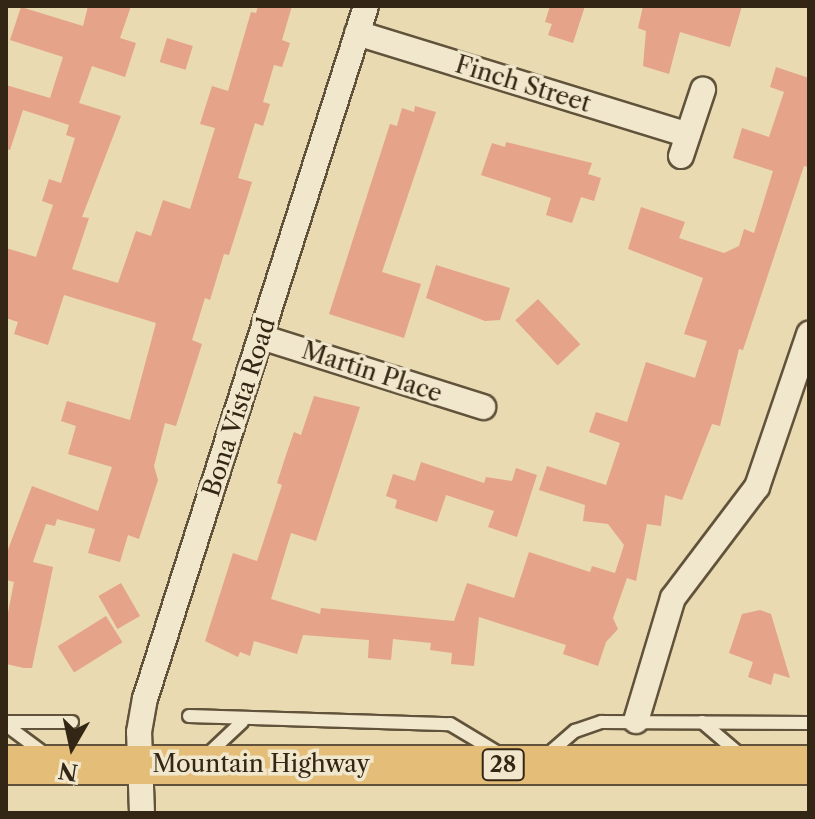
<!DOCTYPE html>
<style>
body{margin:0}
#map{position:relative;width:815px;height:819px;overflow:hidden;background:#e9dab1;font-family:"Libre Caslon Text",serif}
div>[style]{position:absolute}
.building>*{inset:0;background:#e5a389;transform-origin:0 0}
.roads{filter:drop-shadow(2px 0 #61533b) drop-shadow(-2px 0 #61533b) drop-shadow(0 2px #61533b) drop-shadow(0 -2px #61533b)}
.service>*{height:12px;margin:-6px;padding:0 6px;transform-origin:6px;border-radius:6px;background:#f1e7cc}
.minor>*{height:24px;margin:-12px;padding:0 12px;transform-origin:12px;border-radius:12px;background:#f1e7cc}
.primary>*{height:38px;margin:-19px;padding:0 19px;transform-origin:19px;border-radius:19px;background:#e4bd78}
span{translate:-50% -50%;white-space:nowrap;text-align:center;line-height:1.15;-webkit-text-stroke:7px #f1e7cc;paint-order:stroke}
.shield-label span{padding:2px 6px;background:#f1e7cc;border:2px solid;border-radius:6px;-webkit-text-stroke-width:0}
.shield-label{font-size:22px;color:#342614;font-weight:700}
.street-label{font-size:24px;color:#342614}
.frame{position:absolute;inset:0;border:8px solid #342614;pointer-events:none}
.north{position:absolute;left:32px;top:707px;width:80px;height:80px;-webkit-text-stroke:6px #f1e7cc;paint-order:stroke;rotate:189deg;font-size:22px;font-weight:700;line-height:32px;text-align:center;color:#342614}
.north::after{content:'';display:block;margin:auto;width:28px;height:36px;background:#342614;clip-path:polygon(50% 0,100% 100%,50% 72%,0 100%)}
</style>
<div id="map">
<div class="building">
<div style="clip-path:polygon(88px 6px,131px 6px,120px 38px,136px 43px,125px 77px,92px 66px,79px 103px,121px 116px,82px 217px,89px 218px,72px 269px,118px 283px,136px 231px,151px 236px,163px 200px,190px 209px,215px 128px,200px 124px,212px 86px,228px 91px,251px 12px,256px 13px,258px 6px,292px 6px,282px 40px,290px 43px,282px 67px,274px 65px,263px 102px,270px 104px,263px 126px,255px 123px,238px 178px,252px 182px,229px 255px,224px 254px,210px 300px,205px 298px,192px 340px,202px 344px,176px 426px,165px 423px,154px 466px,158px 480px,139px 539px,128px 535px,120px 562px,88px 553px,95px 529px,57px 519px,55px 526px,46px 524px,33px 562px,53px 567px,32px 668px,24px 668px,6px 664px,6px 623px,14px 582px,6px 580px,6px 555px,32px 486px,98px 511px,112px 467px,68px 454px,76px 426px,61px 421px,67px 401px,130px 420px,156px 323px,64px 295px,48px 345px,14px 334px,18px 322px,6px 318px,6px 248px,36px 257px,53px 205px,42px 201px,49px 179px,61px 183px,75px 138px,66px 135px,69px 125px,23px 110px,10px 150px,6px 149px,6px 85px,50px 98px,63px 57px,10px 40px,21px 7px,83px 26px)"></div>
<div style="clip-path:polygon(550px 6px,585px 6px,573px 43px,548px 35px,552px 24px,545px 22px)"></div>
<div style="clip-path:polygon(643px 6px,742px 6px,730px 47px,680px 32px,669px 74px,643px 66px,646px 31px,638px 28px)"></div>
<div style="left:167px;top:38px;width:27px;height:25px;rotate:17deg"></div>
<div style="clip-path:polygon(776px 67px,809px 78px,809px 167px,804px 166px,743px 350px,739px 349px,720px 426px,712px 424px,682px 500px,665px 495px,661px 526px,647px 524px,636px 581px,627px 578px,613px 618px,618px 629px,606px 642px,598px 666px,563px 654px,566px 645px,479px 617px,474px 666px,451px 664px,452px 653px,430px 650px,431px 643px,393px 639px,391px 660px,368px 658px,369px 640px,303px 635px,297px 654px,254px 641px,250px 656px,240px 652px,238px 657px,205px 641px,233px 553px,257px 561px,282px 485px,277px 483px,286px 455px,294px 432px,301px 435px,314px 396px,360px 407px,316px 541px,291px 533px,271px 599px,320px 614px,321px 608px,454px 621px,467px 583px,514px 598px,529px 552px,590px 572px,592px 566px,615px 573px,624px 545px,608px 524px,583px 521px,585px 505px,539px 490px,547px 466px,606px 485px,620px 443px,589px 432px,596px 412px,627px 422px,646px 362px,695px 378px,707px 341px,684px 334px,703px 278px,628px 249px,641px 207px,685px 222px,679px 238px,724px 253px,739px 246px,744px 229px,754px 233px,773px 171px,733px 158px,742px 128px,769px 137px,784px 92px,770px 87px)"></div>
<div style="clip-path:polygon(415px 106px,436px 112px,382px 272px,421px 284px,404px 338px,329px 314px,390px 124px,397px 126px,402px 108px,414px 112px)"></div>
<div style="clip-path:polygon(506px 142px,592px 163px,588px 174px,601px 178px,594px 201px,581px 197px,572px 223px,546px 215px,551px 198px,481px 175px,492px 143px,505px 147px)"></div>
<div style="clip-path:polygon(436px 265px,510px 288px,500px 320px,485px 321px,426px 298px)"></div>
<div style="left:538px;top:299px;width:62px;height:31px;rotate:47deg"></div>
<div style="clip-path:polygon(421px 462px,484px 483px,486px 477px,512px 481px,516px 468px,537px 475px,517px 537px,488px 527px,494px 511px,446px 495px,437px 522px,395px 508px,397px 500px,386px 496px,393px 474px,415px 481px)"></div>
<div style="left:121px;top:583px;width:38px;height:26px;rotate:60deg"></div>
<div style="clip-path:polygon(760px 610px,771px 614px,790px 678px,774px 673px,771px 685px,748px 677px,753px 662px,729px 653px,742px 614px)"></div>
<div style="left:106px;top:616px;width:31px;height:57px;rotate:58deg"></div>
</div>
<div class="roads">
<div class="service">
<div style="left:189px;top:716px;width:261px;rotate:1.8deg"></div>
<div style="left:450px;top:724px;width:58px;rotate:31deg"></div>
<div style="left:6px;top:722px;width:66px"></div>
<div style="left:702px;top:722px;width:52px;rotate:40.4deg"></div>
<div style="left:6px;top:725px;width:49px;rotate:36.6deg"></div>
<div style="left:207px;top:755px;width:48px;rotate:-43.3deg"></div>
<div style="left:547px;top:755px;width:37px;rotate:-41deg"></div>
<div style="left:575px;top:731px;width:28px;rotate:-19deg"></div>
<div style="left:601px;top:722px;width:208px;rotate:0.3deg"></div>
</div>
<div class="minor">
<div style="left:357px;top:33px;width:346px;rotate:17.1deg"></div>
<div style="left:681px;top:156px;width:70px;rotate:-71.6deg"></div>
<div style="left:261px;top:337px;width:233px;rotate:17.5deg"></div>
<div style="left:636px;top:721px;width:128px;rotate:-73.3deg"></div>
<div style="left:673px;top:598px;width:139px;rotate:-52.9deg"></div>
<div style="left:757px;top:487px;width:162px;rotate:-71.2deg"></div>
<div style="left:142px;top:813px;width:81px;rotate:-92.1deg"></div>
<div style="left:139px;top:732px;width:34px;rotate:-80deg"></div>
<div style="left:145px;top:699px;width:727px;rotate:-72.31deg"></div>
</div>
<div class="primary">
<div style="left:6px;top:765px;width:803px"></div>
</div>
</div>
<div class="shield-label">
<span style="left:503px;top:765px">28</span>
</div>
<div class="street-label">
<span style="left:523px;top:84px;rotate:17deg">Finch Street</span>
<span style="left:372px;top:372px;rotate:18deg">Martin Place</span>
<span style="left:239px;top:407px;rotate:-72deg">Bona Vista Road</span>
<span style="left:261px;top:764px">Mountain Highway</span>
</div>
<div class="frame"></div>
<div class="north">N</div>
</div>
